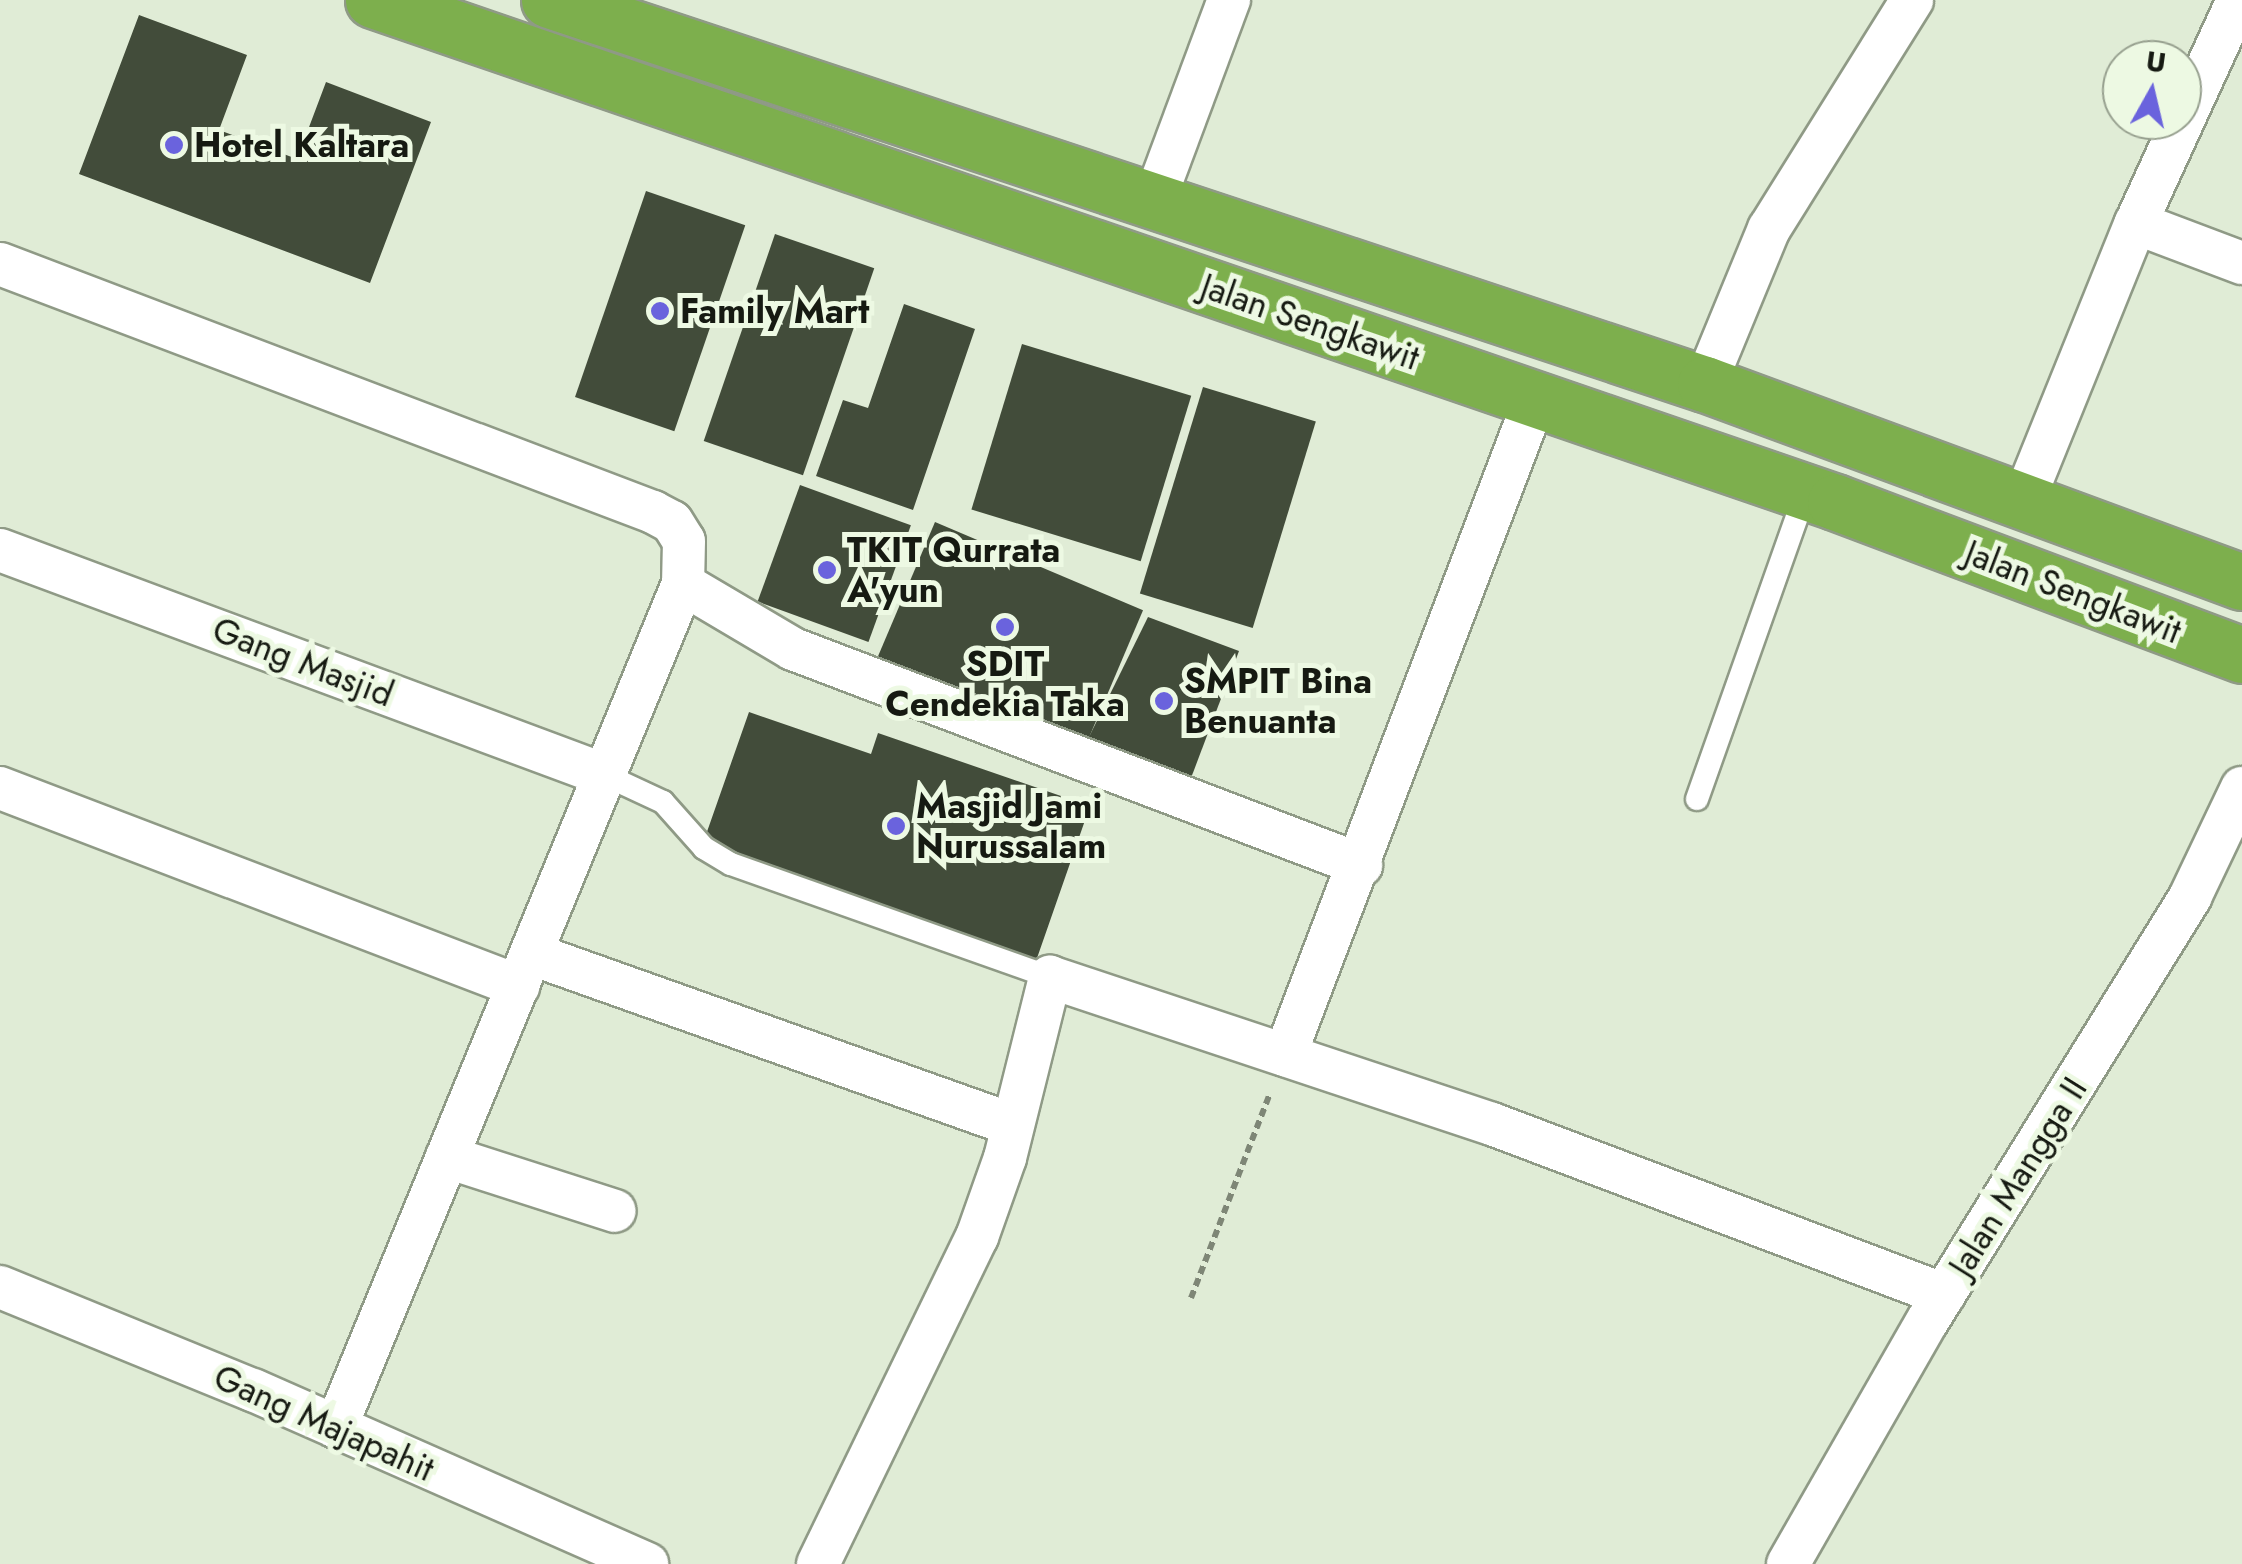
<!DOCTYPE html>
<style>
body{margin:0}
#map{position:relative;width:2242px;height:1564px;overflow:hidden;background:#e0ecd6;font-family:Jost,sans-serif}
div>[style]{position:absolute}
.building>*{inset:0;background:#424c3a;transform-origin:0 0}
.path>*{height:6px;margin-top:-3px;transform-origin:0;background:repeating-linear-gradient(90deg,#7e8676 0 8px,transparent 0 13px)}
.roads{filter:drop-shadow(2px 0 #8f9a86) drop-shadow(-2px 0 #8f9a86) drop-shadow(0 2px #8f9a86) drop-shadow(0 -2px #8f9a86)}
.lane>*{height:22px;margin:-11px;padding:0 11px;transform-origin:11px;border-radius:11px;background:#fff}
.street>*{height:42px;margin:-21px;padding:0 21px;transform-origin:21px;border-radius:21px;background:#fff}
.highway>*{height:55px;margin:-27.5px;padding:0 27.5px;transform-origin:27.5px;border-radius:27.5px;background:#7daf4d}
.dots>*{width:28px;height:28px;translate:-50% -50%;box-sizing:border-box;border:5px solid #edf9e3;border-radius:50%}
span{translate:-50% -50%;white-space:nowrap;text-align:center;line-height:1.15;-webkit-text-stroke:10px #edf9e3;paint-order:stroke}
.poi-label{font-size:35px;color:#161a12;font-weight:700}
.left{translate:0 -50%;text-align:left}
.street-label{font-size:35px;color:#161a12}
.north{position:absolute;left:2102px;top:40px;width:100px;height:100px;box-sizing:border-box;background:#edf9e3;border:2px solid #97a08f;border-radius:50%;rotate:8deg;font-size:28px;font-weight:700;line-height:40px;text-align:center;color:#161a12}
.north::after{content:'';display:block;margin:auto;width:35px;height:45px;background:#6a63dd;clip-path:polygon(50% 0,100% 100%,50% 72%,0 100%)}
</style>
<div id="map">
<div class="building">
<div style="clip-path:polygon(139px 15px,247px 55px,219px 130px,297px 159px,326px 82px,431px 122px,370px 283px,79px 174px)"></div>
<div style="left:646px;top:191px;width:105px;height:218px;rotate:19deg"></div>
<div style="left:775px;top:234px;width:105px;height:219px;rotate:19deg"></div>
<div style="clip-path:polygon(904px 304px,975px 329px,913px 510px,816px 476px,843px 400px,868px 408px)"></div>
<div style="left:1022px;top:344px;width:177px;height:173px;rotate:17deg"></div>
<div style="left:1203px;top:387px;width:118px;height:216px;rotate:17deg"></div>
<div style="left:800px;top:485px;width:118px;height:124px;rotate:20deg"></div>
<div style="left:935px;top:522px;width:226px;height:148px;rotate:23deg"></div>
<div style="clip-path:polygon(1148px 617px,1239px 651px,1188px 786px,1086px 743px)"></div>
<div style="clip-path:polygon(749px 712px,871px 754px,878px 733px,1090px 806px,1036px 961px,702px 846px)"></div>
</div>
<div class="path">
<div style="left:1191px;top:1298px;width:220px;rotate:-68.9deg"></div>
</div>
<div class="roads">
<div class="lane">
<div style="left:605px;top:775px;width:64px;rotate:25deg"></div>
<div style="left:663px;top:802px;width:62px;rotate:48.3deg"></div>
<div style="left:704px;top:848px;width:31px;rotate:31deg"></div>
<div style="left:731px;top:864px;width:338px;rotate:19.5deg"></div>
<div style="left:1697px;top:799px;width:326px;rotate:-70.5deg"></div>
</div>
<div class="street">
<div style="left:1153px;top:204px;width:218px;rotate:-69.6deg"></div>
<div style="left:2136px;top:223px;width:113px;rotate:20.7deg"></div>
<div style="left:0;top:264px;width:699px;rotate:20.8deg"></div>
<div style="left:653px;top:512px;width:21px;rotate:28deg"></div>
<div style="left:672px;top:522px;width:22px;rotate:58deg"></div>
<div style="left:684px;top:541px;width:43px;rotate:91.3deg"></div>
<div style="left:683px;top:584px;width:128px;rotate:30.6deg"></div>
<div style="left:793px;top:649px;width:608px;rotate:20.82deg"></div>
<div style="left:1705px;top:384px;width:168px;rotate:-67.6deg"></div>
<div style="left:1769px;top:229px;width:270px;rotate:-58deg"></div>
<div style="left:2023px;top:502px;width:301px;rotate:-68deg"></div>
<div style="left:2136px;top:223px;width:245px;rotate:-65.4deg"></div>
<div style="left:0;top:550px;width:645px;rotate:20.4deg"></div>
<div style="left:0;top:788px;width:555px;rotate:20.92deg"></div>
<div style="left:532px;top:954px;width:510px;rotate:19.57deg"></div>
<div style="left:1285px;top:1055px;width:702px;rotate:-69.14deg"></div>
<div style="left:447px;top:1157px;width:176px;rotate:17.8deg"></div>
<div style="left:0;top:1287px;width:273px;rotate:22.2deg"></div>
<div style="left:253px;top:1390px;width:431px;rotate:23.8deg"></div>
<div style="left:336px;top:1427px;width:912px;rotate:-67.63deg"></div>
<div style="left:818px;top:1564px;width:364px;rotate:-64.1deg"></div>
<div style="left:977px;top:1237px;width:84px;rotate:-70.5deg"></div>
<div style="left:1005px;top:1158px;width:187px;rotate:-76deg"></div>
<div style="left:1050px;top:977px;width:466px;rotate:18.4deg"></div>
<div style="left:1492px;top:1124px;width:483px;rotate:20.7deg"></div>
<div style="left:1788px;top:1564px;width:281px;rotate:-60.2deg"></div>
<div style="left:1928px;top:1320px;width:498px;rotate:-58.2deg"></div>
<div style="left:2190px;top:897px;width:121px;rotate:-64.5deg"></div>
</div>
<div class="highway">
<div style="left:373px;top:0;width:1546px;rotate:18.95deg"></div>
<div style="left:1835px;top:502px;width:435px;rotate:20.6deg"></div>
<div style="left:549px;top:0;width:1218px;rotate:18.38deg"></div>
<div style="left:1705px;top:384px;width:572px;rotate:20.24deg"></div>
</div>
</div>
<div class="dots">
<div style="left:174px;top:145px;background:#6a63dd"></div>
<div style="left:660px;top:311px;background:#6a63dd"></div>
<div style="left:827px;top:570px;background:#6a63dd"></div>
<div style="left:1005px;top:627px;background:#6a63dd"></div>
<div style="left:1164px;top:701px;background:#6a63dd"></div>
<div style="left:896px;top:826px;background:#6a63dd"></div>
</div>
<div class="poi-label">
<span class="left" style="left:194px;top:145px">Hotel Kaltara</span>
<span class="left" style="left:680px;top:311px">Family Mart</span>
<span class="left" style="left:847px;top:570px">TKIT Qurrata<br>A'yun</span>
<span style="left:1005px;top:684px">SDIT<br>Cendekia Taka</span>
<span class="left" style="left:1184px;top:701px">SMPIT Bina<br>Benuanta</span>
<span class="left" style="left:916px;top:826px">Masjid Jami<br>Nurussalam</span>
</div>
<div class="street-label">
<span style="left:1310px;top:322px;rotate:19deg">Jalan Sengkawit</span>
<span style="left:2073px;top:592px;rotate:21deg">Jalan Sengkawit</span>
<span style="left:303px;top:662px;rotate:21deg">Gang Masjid</span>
<span style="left:2018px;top:1177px;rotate:-58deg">Jalan Mangga II</span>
<span style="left:324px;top:1423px;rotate:24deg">Gang Majapahit</span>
</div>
<div class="north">U</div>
</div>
